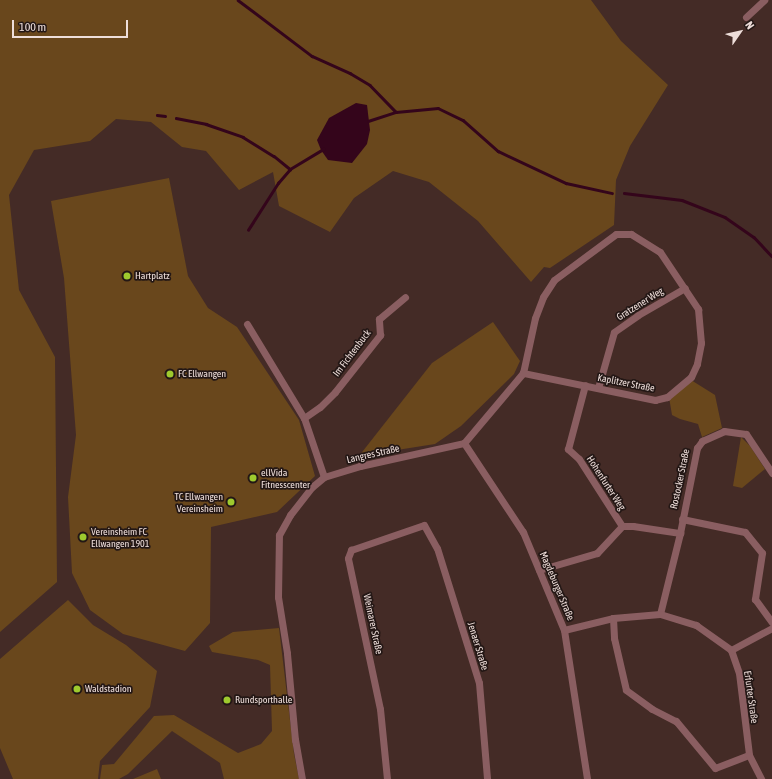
<!DOCTYPE html>
<meta charset="utf-8">
<style>
body{margin:0}
#map{position:relative;width:772px;height:779px;overflow:hidden;background:#442b26;font-family:"Asap Condensed",sans-serif}
div>[style]{position:absolute}
.green>*{inset:0;background:#69471c}
.water>*{inset:0;background:#34051b}
.stream>*{height:2.5px;margin:-1.25px;padding:0 1.25px;transform-origin:1.25px;border-radius:1.25px;background:#34051b}
.minor>*{height:7px;margin:-3.5px;padding:0 3.5px;transform-origin:3.5px;border-radius:3.5px;background:#8a5e61}
.dots>*{width:11px;height:11px;translate:-50% -50%;box-sizing:border-box;border:2px solid #231715;border-radius:50%}
span{translate:-50% -50%;white-space:nowrap;text-align:center;line-height:1.15;-webkit-text-stroke:3.5px #231715;paint-order:stroke}
.poi-label{font-size:10px;color:#eededa}
.left{translate:0 -50%;text-align:left}
.right{translate:-100% -50%;text-align:right}
.street-label{font-size:10px;color:#eededa}
.north{position:absolute;left:720px;top:12px;width:40px;height:40px;-webkit-text-stroke:3px #231715;paint-order:stroke;rotate:56deg;font-size:11px;font-weight:700;line-height:16px;text-align:center;color:#eededa}
.north::after{content:'';display:block;margin:auto;width:14px;height:18px;background:#eededa;clip-path:polygon(50% 0,100% 100%,50% 72%,0 100%)}
.scale{position:absolute;left:12px;top:20px;width:116px;height:18px;box-sizing:border-box;border:2px solid #eededa;border-top:0;padding-left:5px;font-size:12px;line-height:14px;white-space:nowrap;color:#eededa;-webkit-text-stroke:3px #231715;paint-order:stroke}
</style>
<div id="map">
<div class="green">
<div style="clip-path:polygon(0 0,591px 0,621px 41px,668px 85px,630px 146px,616px 180px,614px 225px,550px 268px,544px 267px,531px 282px,478px 221px,429px 182px,393px 171px,354px 198px,330px 232px,279px 206px,273px 172px,239px 190px,206px 151px,182px 147px,151px 122px,116px 119px,90px 141px,34px 150px,9px 195px,19px 290px,55px 357px,57px 582px,0 632px)"></div>
<div style="clip-path:polygon(169px 178px,188px 276px,208px 308px,237px 327px,299px 420px,315px 476px,277px 512px,211px 527px,210px 623px,185px 651px,123px 634px,90px 610px,72px 573px,68px 497px,76px 435px,64px 278px,51px 201px)"></div>
<div style="clip-path:polygon(493px 322px,520px 361px,514px 374px,461px 426px,435px 444px,359px 456px,432px 363px)"></div>
<div style="clip-path:polygon(691px 380px,715px 395px,722px 428px,702px 437px,698px 424px,680px 419px,672px 415px,669px 397px)"></div>
<div style="clip-path:polygon(741px 437px,750px 446px,765px 469px,742px 488px,733px 486px)"></div>
<div style="clip-path:polygon(68px 600px,93px 625px,126px 645px,157px 671px,150px 707px,100px 761px,98px 779px,13px 779px,0 748px,0 659px)"></div>
<div style="clip-path:polygon(279px 628px,294px 754px,299px 779px,224px 779px,220px 763px,172px 731px,128px 774px,119px 779px,100px 779px,102px 765px,114px 764px,154px 716px,174px 715px,238px 753px,261px 744px,272px 731px,270px 665px,258px 660px,212px 652px,209px 646px,233px 632px)"></div>
<div style="clip-path:polygon(157px 769px,161px 779px,133px 779px)"></div>
</div>
<div class="water">
<div style="clip-path:polygon(356px 103px,367px 105px,370px 130px,367px 144px,352px 163px,328px 160px,321px 150px,317px 140px,329px 118px)"></div>
</div>
<div class="stream">
<div style="left:238px;top:0;width:93px;rotate:37.1deg"></div>
<div style="left:312px;top:56px;width:42px;rotate:24.1deg"></div>
<div style="left:350px;top:73px;width:23px;rotate:31deg"></div>
<div style="left:370px;top:85px;width:37px;rotate:46deg"></div>
<div style="left:396px;top:112px;width:42px;rotate:-5.4deg"></div>
<div style="left:438px;top:108px;width:28px;rotate:26deg"></div>
<div style="left:463px;top:120px;width:47px;rotate:41.5deg"></div>
<div style="left:498px;top:151px;width:75px;rotate:25.2deg"></div>
<div style="left:566px;top:183px;width:47px;rotate:12.3deg"></div>
<div style="left:157px;top:115px;width:8px;rotate:7deg"></div>
<div style="left:176px;top:118px;width:31px;rotate:11deg"></div>
<div style="left:206px;top:124px;width:39px;rotate:19deg"></div>
<div style="left:243px;top:137px;width:36px;rotate:32deg"></div>
<div style="left:274px;top:156px;width:21px;rotate:39deg"></div>
<div style="left:368px;top:121px;width:29px;rotate:-18deg"></div>
<div style="left:624px;top:193px;width:58px;rotate:6.9deg"></div>
<div style="left:682px;top:200px;width:46px;rotate:21.6deg"></div>
<div style="left:725px;top:217px;width:35px;rotate:35deg"></div>
<div style="left:754px;top:237px;width:26px;rotate:47deg"></div>
<div style="left:248px;top:230px;width:56px;rotate:-57.4deg"></div>
<div style="left:278px;top:183px;width:18px;rotate:-49deg"></div>
<div style="left:290px;top:169px;width:39px;rotate:-31deg"></div>
</div>
<div class="minor">
<div style="left:746px;top:17px;width:25px;rotate:-43deg"></div>
<div style="left:247px;top:324px;width:110px;rotate:58.8deg"></div>
<div style="left:304px;top:418px;width:62px;rotate:71.3deg"></div>
<div style="left:598px;top:388px;width:58px;rotate:-74.1deg"></div>
<div style="left:614px;top:332px;width:29px;rotate:-35deg"></div>
<div style="left:638px;top:315px;width:54px;rotate:-29.9deg"></div>
<div style="left:304px;top:418px;width:19px;rotate:-35deg"></div>
<div style="left:320px;top:407px;width:21px;rotate:-45deg"></div>
<div style="left:335px;top:392px;width:73px;rotate:-51.7deg"></div>
<div style="left:380px;top:335px;width:16px;rotate:-94deg"></div>
<div style="left:379px;top:319px;width:34px;rotate:-40deg"></div>
<div style="left:464px;top:443px;width:107px;rotate:56.5deg"></div>
<div style="left:523px;top:532px;width:106px;rotate:67.3deg"></div>
<div style="left:564px;top:630px;width:151px;rotate:81.2deg"></div>
<div style="left:682px;top:519px;width:64px;rotate:11.7deg"></div>
<div style="left:745px;top:532px;width:27px;rotate:51deg"></div>
<div style="left:762px;top:553px;width:47px;rotate:98.7deg"></div>
<div style="left:755px;top:599px;width:29px;rotate:54deg"></div>
<div style="left:622px;top:526px;width:11px"></div>
<div style="left:633px;top:526px;width:48px;rotate:8.5deg"></div>
<div style="left:539px;top:570px;width:60px;rotate:-16.3deg"></div>
<div style="left:597px;top:553px;width:37px;rotate:-47deg"></div>
<div style="left:622px;top:526px;width:80px;rotate:-122.7deg"></div>
<div style="left:579px;top:459px;width:15px;rotate:-138deg"></div>
<div style="left:568px;top:449px;width:66px;rotate:-75.1deg"></div>
<div style="left:660px;top:614px;width:83px;rotate:-76.1deg"></div>
<div style="left:680px;top:533px;width:87px;rotate:-78.7deg"></div>
<div style="left:697px;top:448px;width:9px;rotate:-54deg"></div>
<div style="left:702px;top:441px;width:24px;rotate:-24deg"></div>
<div style="left:724px;top:431px;width:22px;rotate:8deg"></div>
<div style="left:746px;top:434px;width:47px;rotate:56.3deg"></div>
<div style="left:613px;top:618px;width:20px;rotate:87deg"></div>
<div style="left:614px;top:638px;width:53px;rotate:77deg"></div>
<div style="left:626px;top:690px;width:32px;rotate:36deg"></div>
<div style="left:652px;top:709px;width:27px;rotate:27deg"></div>
<div style="left:676px;top:721px;width:61px;rotate:50.3deg"></div>
<div style="left:715px;top:768px;width:36px;rotate:-21deg"></div>
<div style="left:564px;top:630px;width:50px;rotate:-13.8deg"></div>
<div style="left:613px;top:618px;width:47px;rotate:-4.9deg"></div>
<div style="left:660px;top:614px;width:38px;rotate:17deg"></div>
<div style="left:696px;top:625px;width:43px;rotate:35.5deg"></div>
<div style="left:731px;top:650px;width:24px;rotate:71deg"></div>
<div style="left:739px;top:673px;width:83px;rotate:83deg"></div>
<div style="left:749px;top:755px;width:27px;rotate:63deg"></div>
<div style="left:731px;top:650px;width:47px;rotate:-28.2deg"></div>
<div style="left:302px;top:779px;width:40px;rotate:-100deg"></div>
<div style="left:295px;top:740px;width:87px;rotate:-95.3deg"></div>
<div style="left:287px;top:653px;width:57px;rotate:-99.1deg"></div>
<div style="left:278px;top:597px;width:62px;rotate:-89.1deg"></div>
<div style="left:279px;top:535px;width:23px;rotate:-61deg"></div>
<div style="left:290px;top:515px;width:36px;rotate:-52deg"></div>
<div style="left:312px;top:487px;width:16px;rotate:-40deg"></div>
<div style="left:324px;top:477px;width:38px;rotate:-17deg"></div>
<div style="left:360px;top:466px;width:107px;rotate:-12.5deg"></div>
<div style="left:464px;top:443px;width:92px;rotate:-49.9deg"></div>
<div style="left:523px;top:373px;width:56px;rotate:-77.7deg"></div>
<div style="left:535px;top:318px;width:22px;rotate:-69deg"></div>
<div style="left:543px;top:297px;width:20px;rotate:-57deg"></div>
<div style="left:554px;top:280px;width:77px;rotate:-36.6deg"></div>
<div style="left:616px;top:234px;width:15px"></div>
<div style="left:631px;top:234px;width:34px;rotate:32deg"></div>
<div style="left:660px;top:252px;width:69px;rotate:56.3deg"></div>
<div style="left:698px;top:309px;width:34px;rotate:85deg"></div>
<div style="left:701px;top:343px;width:21px;rotate:101deg"></div>
<div style="left:697px;top:364px;width:14px;rotate:115deg"></div>
<div style="left:691px;top:377px;width:31px;rotate:140deg"></div>
<div style="left:667px;top:397px;width:12px;rotate:166deg"></div>
<div style="left:655px;top:400px;width:135px;rotate:-168.4deg"></div>
<div style="left:387px;top:779px;width:70px;rotate:-95.7deg"></div>
<div style="left:380px;top:709px;width:154px;rotate:-102deg"></div>
<div style="left:348px;top:558px;width:9px;rotate:-69deg"></div>
<div style="left:351px;top:550px;width:77px;rotate:-18.9deg"></div>
<div style="left:424px;top:525px;width:26px;rotate:61deg"></div>
<div style="left:437px;top:548px;width:141px;rotate:72.7deg"></div>
<div style="left:479px;top:683px;width:96px;rotate:85.2deg"></div>
</div>
<div class="dots">
<div style="left:127px;top:276px;background:#9eca2e"></div>
<div style="left:170px;top:374px;background:#9eca2e"></div>
<div style="left:253px;top:478px;background:#9eca2e"></div>
<div style="left:231px;top:502px;background:#9eca2e"></div>
<div style="left:83px;top:537px;background:#9eca2e"></div>
<div style="left:77px;top:689px;background:#9eca2e"></div>
<div style="left:227px;top:700px;background:#9eca2e"></div>
</div>
<div class="poi-label">
<span class="left" style="left:135px;top:276px">Hartplatz</span>
<span class="left" style="left:178px;top:374px">FC Ellwangen</span>
<span class="left" style="left:261px;top:478px">ellVida<br>Fitnesscenter</span>
<span class="right" style="left:223px;top:502px">TC Ellwangen<br>Vereinsheim</span>
<span class="left" style="left:91px;top:537px">Vereinsheim FC<br>Ellwangen 1901</span>
<span class="left" style="left:85px;top:689px">Waldstadion</span>
<span class="left" style="left:235px;top:700px">Rundsporthalle</span>
</div>
<div class="street-label">
<span style="left:640px;top:304px;rotate:-32deg">Gratzener Weg</span>
<span style="left:352px;top:353px;rotate:-53deg">Im Fichtenbuck</span>
<span style="left:626px;top:383px;rotate:11deg">Kaplitzer Straße</span>
<span style="left:373px;top:454px;rotate:-13deg">Langres Straße</span>
<span style="left:680px;top:479px;rotate:-78deg">Rostocker Straße</span>
<span style="left:606px;top:483px;rotate:57deg">Hohenfurter Weg</span>
<span style="left:557px;top:586px;rotate:67deg">Magdeburger Straße</span>
<span style="left:373px;top:624px;rotate:78deg">Weimarer Straße</span>
<span style="left:478px;top:646px;rotate:73deg">Jenaer Straße</span>
<span style="left:751px;top:697px;rotate:82deg">Erfurter Straße</span>
</div>
<div class="north">N</div>
<div class="scale">100 m</div>
</div>
